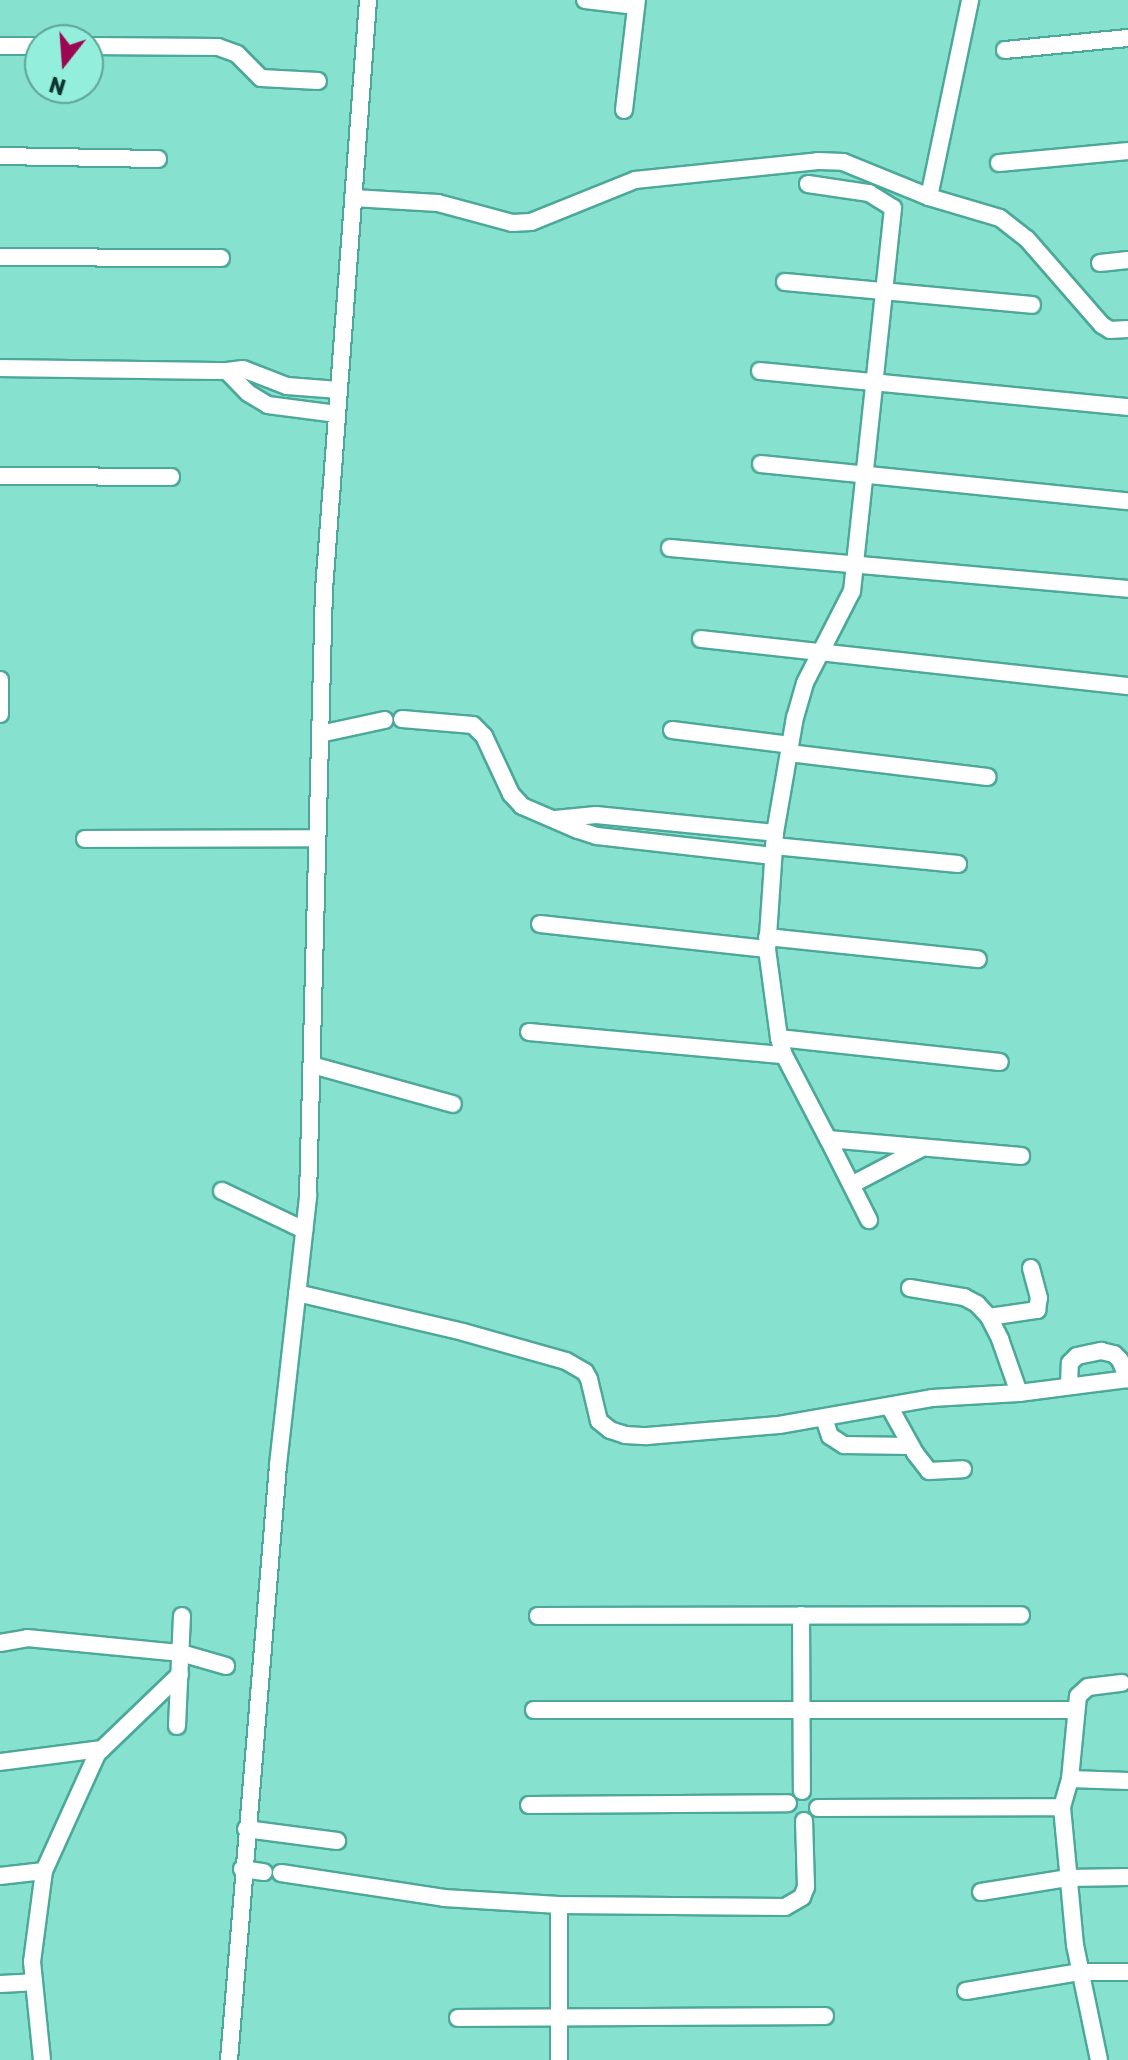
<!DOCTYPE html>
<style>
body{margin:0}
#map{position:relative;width:1128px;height:2060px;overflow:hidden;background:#86e1cf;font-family:Rubik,sans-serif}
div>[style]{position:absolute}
.roads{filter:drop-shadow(2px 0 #4ca898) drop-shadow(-2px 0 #4ca898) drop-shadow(0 2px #4ca898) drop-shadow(0 -2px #4ca898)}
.minor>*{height:16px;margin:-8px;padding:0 8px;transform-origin:8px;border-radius:8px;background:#fff}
span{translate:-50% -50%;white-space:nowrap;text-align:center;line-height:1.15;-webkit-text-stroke:8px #93eedc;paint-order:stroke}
.north{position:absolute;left:24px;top:24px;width:80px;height:80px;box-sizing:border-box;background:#93eedc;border:2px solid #5ea497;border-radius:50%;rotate:197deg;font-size:22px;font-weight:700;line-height:32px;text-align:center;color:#0e362f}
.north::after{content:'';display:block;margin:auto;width:28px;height:36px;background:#9d0752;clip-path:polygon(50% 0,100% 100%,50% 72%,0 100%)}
</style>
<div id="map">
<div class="roads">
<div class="minor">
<div style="left:585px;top:0;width:51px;rotate:6.7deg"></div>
<div style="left:0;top:46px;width:40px"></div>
<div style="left:88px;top:46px;width:130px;rotate:0.4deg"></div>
<div style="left:218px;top:47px;width:20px;rotate:20deg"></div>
<div style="left:237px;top:54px;width:34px;rotate:45deg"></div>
<div style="left:261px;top:78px;width:57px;rotate:3deg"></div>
<div style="left:1005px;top:50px;width:124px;rotate:-5.6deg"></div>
<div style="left:624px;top:110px;width:111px;rotate:-83.3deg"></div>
<div style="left:0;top:156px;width:158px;rotate:1.1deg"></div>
<div style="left:999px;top:163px;width:130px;rotate:-5.3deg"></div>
<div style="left:808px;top:184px;width:62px;rotate:8.4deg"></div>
<div style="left:869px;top:193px;width:28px;rotate:32deg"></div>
<div style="left:893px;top:208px;width:385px;rotate:96.1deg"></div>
<div style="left:852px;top:591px;width:103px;rotate:117.1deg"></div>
<div style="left:805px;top:683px;width:35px;rotate:106deg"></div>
<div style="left:795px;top:717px;width:118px;rotate:99.8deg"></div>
<div style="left:775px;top:833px;width:116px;rotate:93.9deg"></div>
<div style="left:767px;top:949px;width:90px;rotate:82.3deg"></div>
<div style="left:779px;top:1038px;width:18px;rotate:74deg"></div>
<div style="left:784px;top:1055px;width:95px;rotate:62.4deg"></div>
<div style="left:828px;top:1139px;width:194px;rotate:5deg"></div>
<div style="left:929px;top:197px;width:201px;rotate:-78.2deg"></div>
<div style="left:353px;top:198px;width:85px;rotate:3.4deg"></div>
<div style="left:438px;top:203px;width:77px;rotate:15.1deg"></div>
<div style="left:512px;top:223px;width:19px;rotate:-3deg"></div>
<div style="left:531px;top:222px;width:112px;rotate:-22deg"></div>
<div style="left:635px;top:180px;width:184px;rotate:-5.9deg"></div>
<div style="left:818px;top:161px;width:25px;rotate:2deg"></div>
<div style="left:843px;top:162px;width:93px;rotate:22.1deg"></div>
<div style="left:929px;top:197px;width:74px;rotate:16.5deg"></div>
<div style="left:1000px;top:218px;width:34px;rotate:38deg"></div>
<div style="left:1027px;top:239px;width:114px;rotate:48.9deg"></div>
<div style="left:1102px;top:325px;width:9px;rotate:32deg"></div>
<div style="left:1110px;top:330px;width:18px;rotate:-3deg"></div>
<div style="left:0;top:257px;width:221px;rotate:0.3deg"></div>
<div style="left:1100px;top:263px;width:28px;rotate:-6deg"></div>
<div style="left:785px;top:282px;width:248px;rotate:5.3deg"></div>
<div style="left:1px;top:368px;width:226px;rotate:0.8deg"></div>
<div style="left:760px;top:371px;width:370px;rotate:5.6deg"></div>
<div style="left:337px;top:414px;width:70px;rotate:-172.6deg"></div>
<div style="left:268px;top:405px;width:23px;rotate:-149deg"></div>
<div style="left:248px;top:393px;width:30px;rotate:-134deg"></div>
<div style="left:227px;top:371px;width:16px;rotate:-7deg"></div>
<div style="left:243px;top:369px;width:47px;rotate:21.1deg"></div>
<div style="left:287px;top:386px;width:52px;rotate:4.4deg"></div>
<div style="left:761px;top:464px;width:369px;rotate:5.8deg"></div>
<div style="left:0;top:476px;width:171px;rotate:0.3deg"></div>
<div style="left:670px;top:548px;width:460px;rotate:5.1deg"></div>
<div style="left:701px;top:639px;width:430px;rotate:6.3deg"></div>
<div style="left:0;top:680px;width:34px;rotate:90deg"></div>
<div style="left:402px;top:719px;width:71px;rotate:4.8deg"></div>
<div style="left:473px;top:725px;width:16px;rotate:45deg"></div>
<div style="left:484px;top:736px;width:64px;rotate:65deg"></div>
<div style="left:511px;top:794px;width:16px;rotate:47deg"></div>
<div style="left:522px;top:806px;width:61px;rotate:23.2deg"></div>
<div style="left:578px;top:830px;width:20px;rotate:18deg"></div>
<div style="left:597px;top:836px;width:177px;rotate:6.5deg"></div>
<div style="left:672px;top:730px;width:119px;rotate:7.2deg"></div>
<div style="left:320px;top:734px;width:66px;rotate:-12.2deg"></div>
<div style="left:789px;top:753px;width:200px;rotate:6.9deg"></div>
<div style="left:555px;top:819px;width:41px;rotate:-5.6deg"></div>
<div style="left:596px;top:815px;width:180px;rotate:5.7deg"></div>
<div style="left:85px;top:839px;width:232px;rotate:-0.2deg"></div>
<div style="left:774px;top:846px;width:185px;rotate:5.6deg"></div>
<div style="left:540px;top:924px;width:228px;rotate:6.3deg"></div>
<div style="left:767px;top:937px;width:212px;rotate:6deg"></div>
<div style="left:529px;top:1032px;width:256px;rotate:5.2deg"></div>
<div style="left:779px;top:1038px;width:222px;rotate:6.2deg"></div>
<div style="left:312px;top:1065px;width:146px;rotate:15.5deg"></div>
<div style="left:828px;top:1139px;width:91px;rotate:63.2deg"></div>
<div style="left:853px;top:1184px;width:78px;rotate:-27.6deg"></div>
<div style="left:222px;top:1191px;width:91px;rotate:25.4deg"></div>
<div style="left:910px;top:1288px;width:55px;rotate:9.5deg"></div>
<div style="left:964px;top:1297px;width:15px;rotate:28deg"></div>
<div style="left:977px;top:1304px;width:18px;rotate:47deg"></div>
<div style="left:989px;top:1317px;width:25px;rotate:63deg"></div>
<div style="left:1000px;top:1339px;width:57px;rotate:70.6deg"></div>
<div style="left:297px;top:1293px;width:171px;rotate:13.2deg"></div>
<div style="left:463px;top:1332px;width:107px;rotate:15.7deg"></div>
<div style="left:566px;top:1361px;width:22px;rotate:30deg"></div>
<div style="left:585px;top:1372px;width:8px;rotate:60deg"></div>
<div style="left:589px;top:1379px;width:43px;rotate:76.6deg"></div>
<div style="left:599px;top:1421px;width:14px;rotate:39deg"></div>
<div style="left:610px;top:1430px;width:16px;rotate:18deg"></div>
<div style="left:625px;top:1435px;width:22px;rotate:3deg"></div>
<div style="left:647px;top:1436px;width:132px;rotate:-4.8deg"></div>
<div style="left:779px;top:1425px;width:155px;rotate:-10deg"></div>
<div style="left:932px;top:1398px;width:87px;rotate:-3.3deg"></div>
<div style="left:1019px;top:1393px;width:110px;rotate:-7.3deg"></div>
<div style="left:989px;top:1317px;width:49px;rotate:-8.3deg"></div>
<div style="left:1037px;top:1310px;width:12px;rotate:-81deg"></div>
<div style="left:1039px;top:1298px;width:31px;rotate:-105deg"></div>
<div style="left:1069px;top:1386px;width:23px;rotate:-88deg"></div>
<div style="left:1070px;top:1363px;width:10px;rotate:-45deg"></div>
<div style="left:1077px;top:1356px;width:25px;rotate:-12deg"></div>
<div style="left:1101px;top:1351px;width:13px;rotate:13deg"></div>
<div style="left:1114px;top:1354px;width:8px;rotate:45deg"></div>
<div style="left:1120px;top:1360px;width:21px;rotate:67deg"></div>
<div style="left:889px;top:1406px;width:54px;rotate:61deg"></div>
<div style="left:915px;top:1453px;width:23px;rotate:52deg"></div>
<div style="left:929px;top:1471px;width:34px;rotate:-3deg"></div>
<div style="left:824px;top:1418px;width:19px;rotate:72deg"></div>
<div style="left:830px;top:1436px;width:17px;rotate:33deg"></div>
<div style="left:844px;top:1445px;width:67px;rotate:0.9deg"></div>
<div style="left:801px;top:1615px;width:176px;rotate:89.7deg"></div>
<div style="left:538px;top:1616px;width:483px;rotate:-0.1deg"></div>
<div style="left:0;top:1643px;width:27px;rotate:-10deg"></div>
<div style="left:27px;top:1638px;width:155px;rotate:5.6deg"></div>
<div style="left:181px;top:1653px;width:47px;rotate:16.1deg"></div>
<div style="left:534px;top:1710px;width:542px"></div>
<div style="left:177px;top:1726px;width:110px;rotate:-87.4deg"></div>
<div style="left:0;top:1762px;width:103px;rotate:-7.3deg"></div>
<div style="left:1070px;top:1779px;width:58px;rotate:2deg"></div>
<div style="left:529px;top:1805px;width:259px;rotate:-0.4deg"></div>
<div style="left:818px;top:1808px;width:244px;rotate:-0.2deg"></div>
<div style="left:246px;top:1829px;width:92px;rotate:7.5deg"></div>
<div style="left:242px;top:1869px;width:22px;rotate:8deg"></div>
<div style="left:281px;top:1873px;width:165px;rotate:8.7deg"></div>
<div style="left:444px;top:1898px;width:115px;rotate:3.5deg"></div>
<div style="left:559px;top:1905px;width:226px;rotate:0.5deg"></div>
<div style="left:785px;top:1907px;width:20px;rotate:-30deg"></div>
<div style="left:802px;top:1897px;width:11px;rotate:-68deg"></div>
<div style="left:806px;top:1887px;width:66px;rotate:-91.7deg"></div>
<div style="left:0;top:1876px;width:44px;rotate:-6.5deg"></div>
<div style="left:981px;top:1892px;width:87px;rotate:-9.2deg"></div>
<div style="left:1067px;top:1878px;width:61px;rotate:-0.9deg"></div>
<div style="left:559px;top:1905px;width:155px;rotate:90deg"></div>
<div style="left:0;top:1984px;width:34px;rotate:-3deg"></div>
<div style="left:966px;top:1991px;width:116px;rotate:-9.5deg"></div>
<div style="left:1080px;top:1972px;width:48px"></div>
<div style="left:458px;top:2018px;width:367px;rotate:-0.3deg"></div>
<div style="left:42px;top:2060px;width:99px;rotate:-95.8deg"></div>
<div style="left:32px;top:1962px;width:92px;rotate:-82.5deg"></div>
<div style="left:44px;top:1871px;width:128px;rotate:-65.6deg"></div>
<div style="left:97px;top:1754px;width:115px;rotate:-43.9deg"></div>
<div style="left:229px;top:2060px;width:597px;rotate:-85.29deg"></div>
<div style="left:278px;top:1465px;width:271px;rotate:-83.6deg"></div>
<div style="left:308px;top:1196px;width:606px;rotate:-88.49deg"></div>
<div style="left:324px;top:590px;width:592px;rotate:-85.73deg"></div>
<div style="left:1099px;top:2060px;width:117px;rotate:-101.8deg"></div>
<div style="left:1075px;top:1945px;width:139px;rotate:-95.4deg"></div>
<div style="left:1062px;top:1807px;width:29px;rotate:-74deg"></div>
<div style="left:1070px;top:1779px;width:83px;rotate:-84.5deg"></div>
<div style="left:1078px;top:1696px;width:13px;rotate:-42deg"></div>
<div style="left:1088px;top:1687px;width:34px;rotate:-7deg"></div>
</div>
</div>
<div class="north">N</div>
</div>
